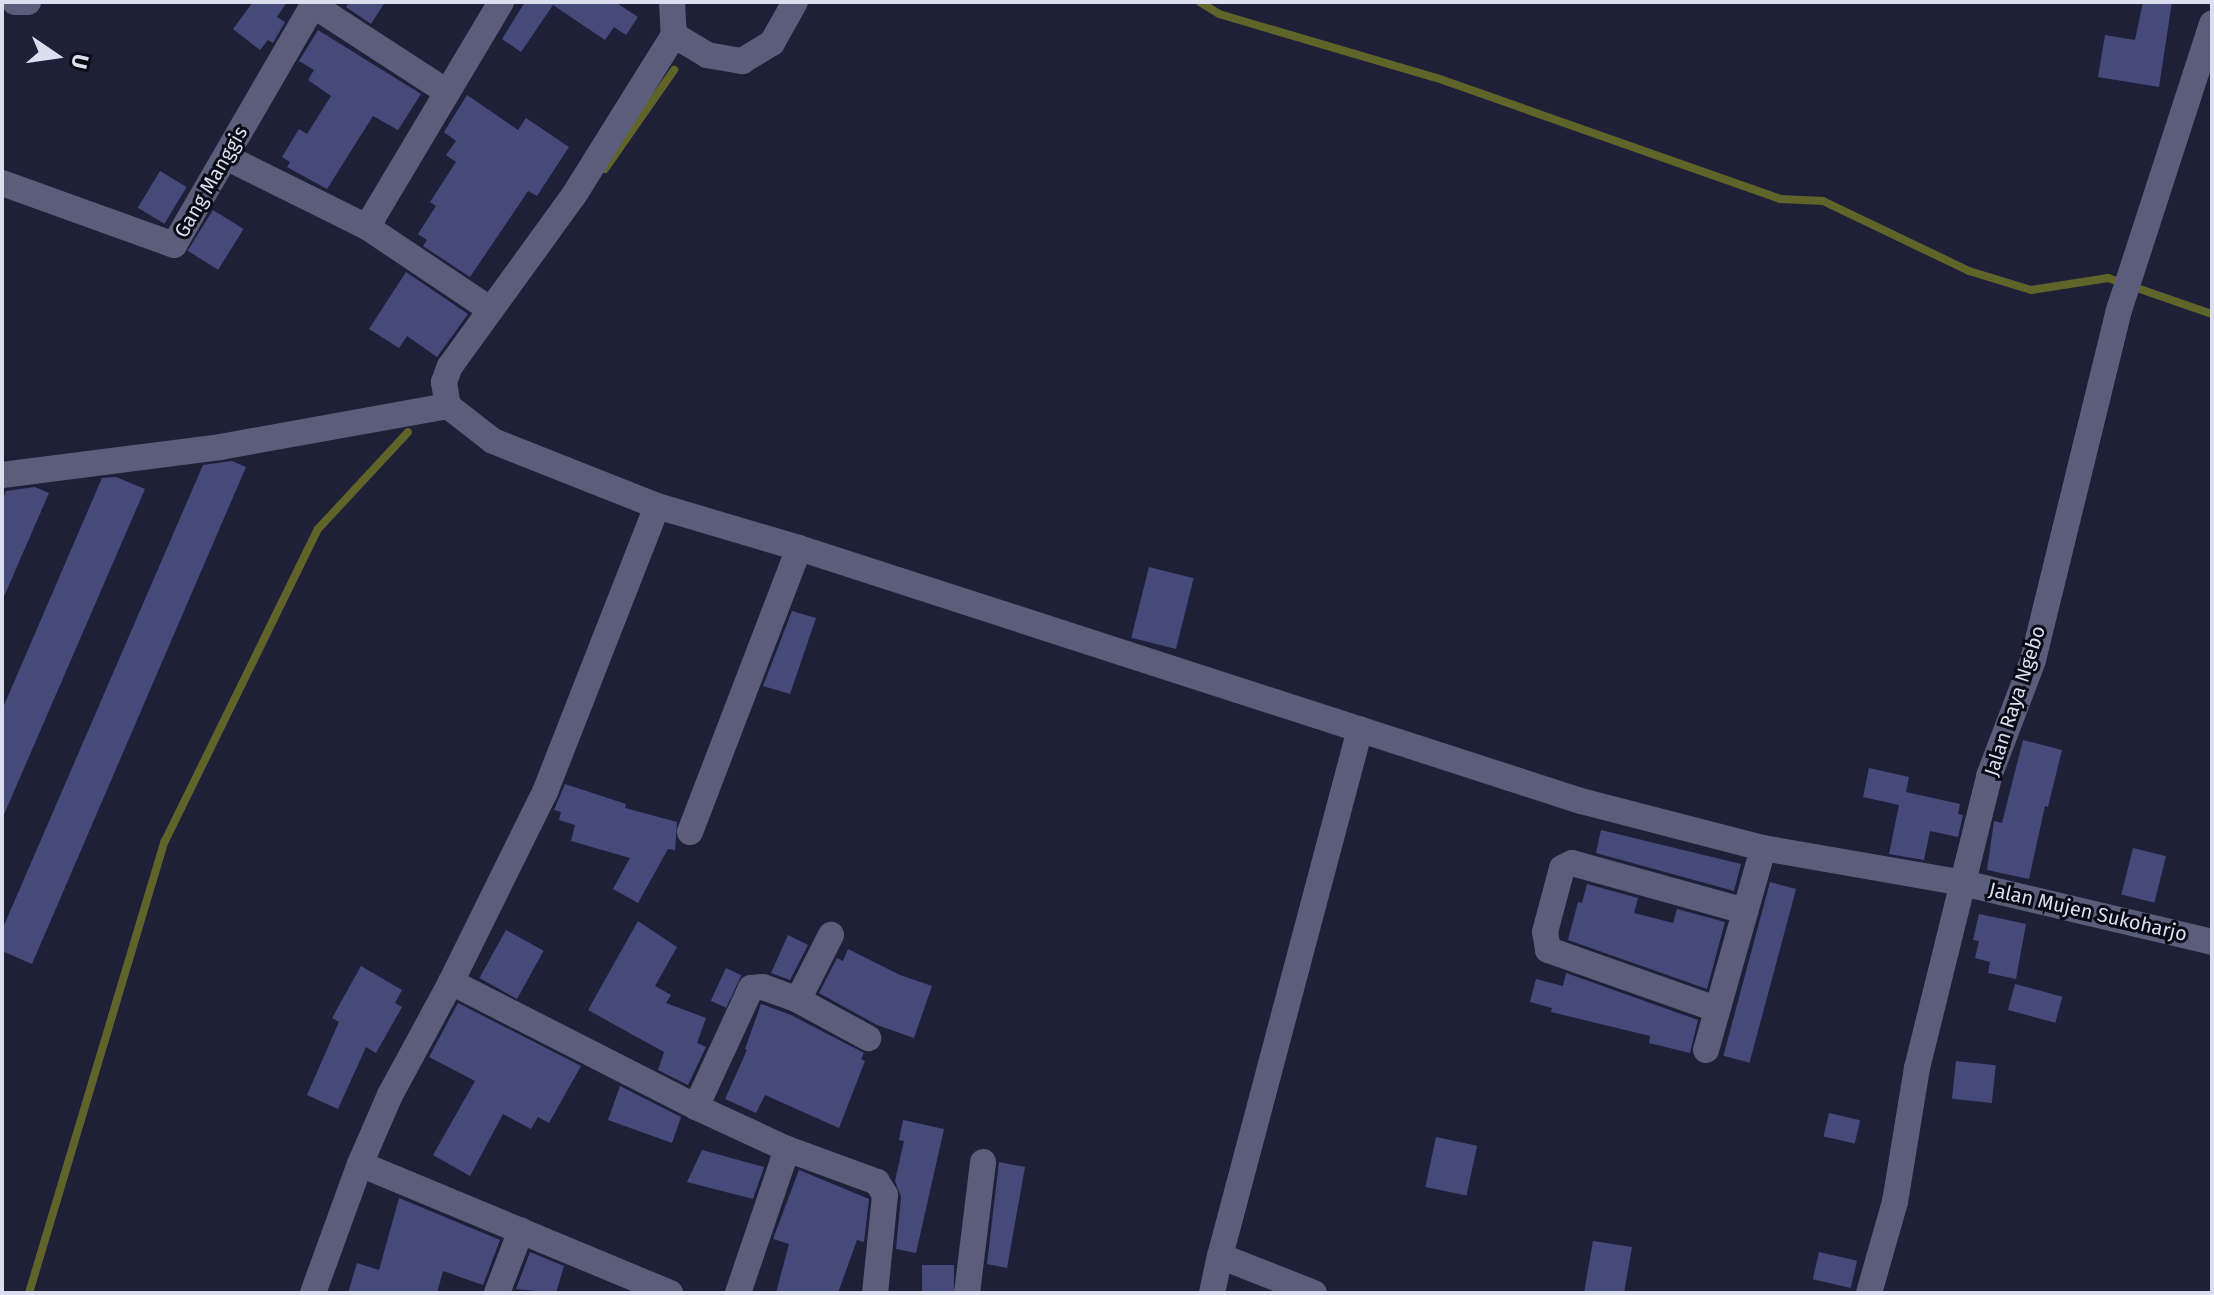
<!DOCTYPE html>
<style>
body{margin:0}
#map{position:relative;width:2214px;height:1295px;overflow:hidden;background:#1e2038;font-family:"Fira Sans",sans-serif}
div>[style]{position:absolute}
.stream>*{height:8px;margin:-4px;padding:0 4px;transform-origin:4px;border-radius:4px;background:#616429}
.building>*{inset:0;background:#454a7b;transform-origin:0 0}
.minor>*{height:26px;margin:-13px;padding:0 13px;transform-origin:13px;border-radius:13px;background:#5a5e7a}
span{translate:-50% -50%;white-space:nowrap;text-align:center;line-height:1.15;-webkit-text-stroke:6px #0a0b16;paint-order:stroke}
.street-label{font-size:20px;color:#dbdeee}
.frame{position:absolute;inset:0;border:4px solid #dbdeee;pointer-events:none}
.north{position:absolute;left:16px;top:16px;width:80px;height:80px;-webkit-text-stroke:6px #0a0b16;paint-order:stroke;rotate:103deg;font-size:22px;font-weight:700;line-height:32px;text-align:center;color:#dbdeee}
.north::after{content:'';display:block;margin:auto;width:28px;height:36px;background:#dbdeee;clip-path:polygon(50% 0,100% 100%,50% 72%,0 100%)}
</style>
<div id="map">
<div class="stream">
<div style="left:1200px;top:2px;width:22px;rotate:32deg"></div>
<div style="left:1219px;top:14px;width:227px;rotate:16.4deg"></div>
<div style="left:1437px;top:78px;width:364px;rotate:19.4deg"></div>
<div style="left:1780px;top:199px;width:43px;rotate:2.7deg"></div>
<div style="left:1823px;top:201px;width:162px;rotate:25.6deg"></div>
<div style="left:1969px;top:271px;width:65px;rotate:17deg"></div>
<div style="left:2031px;top:290px;width:78px;rotate:-8.9deg"></div>
<div style="left:2108px;top:278px;width:110px;rotate:19.1deg"></div>
<div style="left:605px;top:169px;width:121px;rotate:-55.1deg"></div>
<div style="left:29px;top:1293px;width:472px;rotate:-73.3deg"></div>
<div style="left:165px;top:841px;width:347px;rotate:-63.9deg"></div>
<div style="left:318px;top:529px;width:132px;rotate:-47.1deg"></div>
</div>
<div class="building">
<div style="clip-path:polygon(253px 2px,287px 2px,277px 17px,285px 22px,273px 43px,268px 40px,260px 50px,233px 29px)"></div>
<div style="clip-path:polygon(349px 2px,385px 2px,371px 24px,346px 7px)"></div>
<div style="clip-path:polygon(525px 2px,615px 2px,638px 17px,626px 35px,614px 27px,605px 40px,553px 5px,521px 52px,502px 39px)"></div>
<div style="clip-path:polygon(2143px 2px,2172px 2px,2159px 87px,2098px 77px,2105px 35px,2135px 40px)"></div>
<div style="clip-path:polygon(318px 30px,421px 94px,398px 130px,373px 116px,327px 189px,287px 167px,290px 162px,282px 157px,299px 129px,307px 134px,331px 96px,308px 80px,314px 70px,299px 61px)"></div>
<div style="clip-path:polygon(467px 95px,518px 130px,526px 118px,569px 147px,537px 196px,528px 191px,470px 277px,423px 246px,427px 240px,418px 234px,436px 206px,430px 202px,456px 162px,446px 155px,456px 141px,444px 132px)"></div>
<div style="left:160px;top:171px;width:31px;height:43px;rotate:31deg"></div>
<div style="left:213px;top:210px;width:36px;height:48px;rotate:32deg"></div>
<div style="clip-path:polygon(406px 272px,468px 314px,437px 357px,407px 336px,399px 348px,369px 329px)"></div>
<div style="clip-path:polygon(232px 461px,246px 467px,32px 964px,2px 951px,2px 930px,203px 465px)"></div>
<div style="clip-path:polygon(116px 477px,145px 489px,2px 819px,2px 710px,102px 478px)"></div>
<div style="clip-path:polygon(35px 487px,49px 493px,2px 601px,2px 500px,6px 491px)"></div>
<div style="left:1149px;top:567px;width:46px;height:73px;rotate:14deg"></div>
<div style="clip-path:polygon(792px 611px,816px 618px,790px 694px,763px 686px)"></div>
<div style="clip-path:polygon(2023px 740px,2062px 750px,2048px 807px,2045px 806px,2029px 879px,1987px 870px,1994px 821px,2002px 823px)"></div>
<div style="clip-path:polygon(1869px 768px,1909px 777px,1906px 792px,1960px 804px,1958px 814px,1963px 815px,1958px 837px,1930px 831px,1924px 860px,1889px 854px,1899px 805px,1863px 797px)"></div>
<div style="clip-path:polygon(565px 784px,626px 804px,625px 808px,677px 822px,675px 850px,668px 849px,638px 903px,613px 889px,630px 858px,571px 841px,575px 825px,559px 820px,561px 812px,554px 810px)"></div>
<div style="clip-path:polygon(1601px 830px,1741px 864px,1734px 891px,1596px 853px)"></div>
<div style="left:2133px;top:848px;width:34px;height:48px;rotate:14deg"></div>
<div style="left:1770px;top:882px;width:27px;height:180px;rotate:15deg"></div>
<div style="clip-path:polygon(1587px 884px,1638px 898px,1634px 913px,1673px 923px,1677px 909px,1725px 922px,1707px 989px,1568px 940px,1578px 902px,1582px 903px)"></div>
<div style="clip-path:polygon(1979px 914px,2026px 924px,2016px 979px,1988px 973px,1990px 962px,1975px 958px,1979px 941px,1973px 940px)"></div>
<div style="clip-path:polygon(638px 921px,677px 947px,655px 986px,671px 995px,666px 1003px,706px 1018px,697px 1043px,706px 1047px,688px 1085px,658px 1070px,664px 1052px,588px 1010px)"></div>
<div style="left:506px;top:930px;width:43px;height:55px;rotate:29deg"></div>
<div style="clip-path:polygon(788px 935px,808px 945px,790px 980px,771px 973px)"></div>
<div style="clip-path:polygon(848px 949px,900px 975px,932px 986px,914px 1038px,877px 1025px,819px 993px,837px 958px,843px 961px)"></div>
<div style="clip-path:polygon(361px 966px,402px 990px,395px 1003px,402px 1007px,376px 1053px,366px 1047px,338px 1109px,307px 1095px,339px 1022px,332px 1018px)"></div>
<div style="left:726px;top:968px;width:17px;height:36px;rotate:25deg"></div>
<div style="clip-path:polygon(1566px 973px,1698px 1020px,1690px 1053px,1649px 1043px,1650px 1036px,1551px 1012px,1552px 1008px,1530px 1002px,1536px 979px,1563px 986px)"></div>
<div style="left:2015px;top:984px;width:49px;height:27px;rotate:15deg"></div>
<div style="clip-path:polygon(458px 1003px,581px 1066px,549px 1123px,538px 1117px,531px 1129px,503px 1114px,470px 1176px,433px 1155px,475px 1081px,429px 1057px)"></div>
<div style="clip-path:polygon(761px 1004px,791px 1015px,864px 1053px,861px 1059px,865px 1061px,839px 1128px,765px 1095px,756px 1113px,725px 1099px,747px 1050px,745px 1049px)"></div>
<div style="left:1956px;top:1061px;width:40px;height:38px;rotate:6deg"></div>
<div style="clip-path:polygon(620px 1086px,681px 1117px,672px 1143px,608px 1120px)"></div>
<div style="left:1829px;top:1113px;width:32px;height:24px;rotate:13deg"></div>
<div style="clip-path:polygon(903px 1120px,944px 1129px,916px 1253px,896px 1249px,901px 1197px,895px 1181px,904px 1141px,899px 1140px)"></div>
<div style="left:1436px;top:1137px;width:42px;height:51px;rotate:12deg"></div>
<div style="clip-path:polygon(702px 1150px,764px 1167px,753px 1199px,687px 1182px)"></div>
<div style="clip-path:polygon(999px 1162px,1025px 1167px,1007px 1268px,987px 1264px)"></div>
<div style="clip-path:polygon(799px 1170px,869px 1199px,864px 1242px,857px 1240px,838px 1293px,776px 1293px,789px 1244px,773px 1239px)"></div>
<div style="clip-path:polygon(399px 1198px,500px 1240px,483px 1285px,443px 1271px,437px 1293px,348px 1293px,357px 1263px,379px 1270px)"></div>
<div style="clip-path:polygon(1593px 1241px,1632px 1247px,1624px 1293px,1584px 1293px)"></div>
<div style="clip-path:polygon(530px 1252px,564px 1266px,556px 1293px,516px 1289px)"></div>
<div style="left:1819px;top:1252px;width:39px;height:28px;rotate:13deg"></div>
<div style="left:922px;top:1265px;width:32px;height:28px"></div>
</div>
<div class="minor">
<div style="left:15px;top:2px;width:13px"></div>
<div style="left:672px;top:2px;width:33px;rotate:87deg"></div>
<div style="left:313px;top:5px;width:160px;rotate:33deg"></div>
<div style="left:674px;top:35px;width:189px;rotate:122deg"></div>
<div style="left:574px;top:195px;width:211px;rotate:125.9deg"></div>
<div style="left:450px;top:366px;width:17px;rotate:111deg"></div>
<div style="left:444px;top:382px;width:24px;rotate:81deg"></div>
<div style="left:448px;top:406px;width:57px;rotate:37.9deg"></div>
<div style="left:493px;top:441px;width:176px;rotate:21.6deg"></div>
<div style="left:657px;top:506px;width:148px;rotate:16.5deg"></div>
<div style="left:799px;top:548px;width:822px;rotate:17.93deg"></div>
<div style="left:1581px;top:801px;width:188px;rotate:14.5deg"></div>
<div style="left:1763px;top:848px;width:203px;rotate:9.9deg"></div>
<div style="left:1963px;top:883px;width:256px;rotate:13.3deg"></div>
<div style="left:674px;top:35px;width:39px;rotate:31deg"></div>
<div style="left:707px;top:55px;width:36px;rotate:10deg"></div>
<div style="left:742px;top:61px;width:35px;rotate:-31deg"></div>
<div style="left:772px;top:43px;width:47px;rotate:-60.7deg"></div>
<div style="left:226px;top:157px;width:157px;rotate:26.4deg"></div>
<div style="left:367px;top:227px;width:149px;rotate:33.8deg"></div>
<div style="left:2px;top:183px;width:183px;rotate:19.8deg"></div>
<div style="left:174px;top:245px;width:281px;rotate:-59.9deg"></div>
<div style="left:367px;top:227px;width:262px;rotate:-59.2deg"></div>
<div style="left:2px;top:475px;width:220px;rotate:-7.3deg"></div>
<div style="left:220px;top:447px;width:232px;rotate:-10.2deg"></div>
<div style="left:690px;top:832px;width:304px;rotate:-69deg"></div>
<div style="left:451px;top:982px;width:275px;rotate:27deg"></div>
<div style="left:696px;top:1107px;width:100px;rotate:24.8deg"></div>
<div style="left:787px;top:1149px;width:96px;rotate:20.1deg"></div>
<div style="left:877px;top:1182px;width:15px;rotate:58deg"></div>
<div style="left:885px;top:1195px;width:99px;rotate:95.8deg"></div>
<div style="left:798px;top:1000px;width:73px;rotate:-63.1deg"></div>
<div style="left:1716px;top:1009px;width:178px;rotate:-160.6deg"></div>
<div style="left:1548px;top:950px;width:18px;rotate:-99deg"></div>
<div style="left:1545px;top:932px;width:66px;rotate:-75.1deg"></div>
<div style="left:1562px;top:868px;width:11px;rotate:-27deg"></div>
<div style="left:1572px;top:863px;width:180px;rotate:15.5deg"></div>
<div style="left:1706px;top:1050px;width:210px;rotate:-74.2deg"></div>
<div style="left:696px;top:1107px;width:131px;rotate:-65.2deg"></div>
<div style="left:751px;top:988px;width:12px;rotate:-5deg"></div>
<div style="left:763px;top:987px;width:37px;rotate:20deg"></div>
<div style="left:798px;top:1000px;width:80px;rotate:28.5deg"></div>
<div style="left:360px;top:1164px;width:336px;rotate:22.6deg"></div>
<div style="left:1220px;top:1256px;width:545px;rotate:-75.12deg"></div>
<div style="left:313px;top:1293px;width:137px;rotate:-70deg"></div>
<div style="left:360px;top:1164px;width:75px;rotate:-66.5deg"></div>
<div style="left:390px;top:1095px;width:128px;rotate:-61.6deg"></div>
<div style="left:451px;top:982px;width:212px;rotate:-63.7deg"></div>
<div style="left:545px;top:792px;width:307px;rotate:-68.6deg"></div>
<div style="left:497px;top:1293px;width:67px;rotate:-69.1deg"></div>
<div style="left:738px;top:1293px;width:152px;rotate:-71.2deg"></div>
<div style="left:967px;top:1293px;width:132px;rotate:-83deg"></div>
<div style="left:1212px;top:1293px;width:38px;rotate:-78deg"></div>
<div style="left:1220px;top:1256px;width:101px;rotate:21.5deg"></div>
<div style="left:1869px;top:1293px;width:95px;rotate:-74.1deg"></div>
<div style="left:1895px;top:1202px;width:136px;rotate:-80.7deg"></div>
<div style="left:1917px;top:1068px;width:301px;rotate:-76.1deg"></div>
<div style="left:1989px;top:776px;width:124px;rotate:-69.2deg"></div>
<div style="left:2033px;top:660px;width:364px;rotate:-76.2deg"></div>
<div style="left:2120px;top:307px;width:298px;rotate:-72deg"></div>
</div>
<div class="street-label">
<span style="left:211px;top:182px;rotate:-60deg">Gang Manggis</span>
<span style="left:2015px;top:701px;rotate:-72deg">Jalan Raya Ngebo</span>
<span style="left:2088px;top:912px;rotate:13deg">Jalan Mujen Sukoharjo</span>
</div>
<div class="frame"></div>
<div class="north">U</div>
</div>
